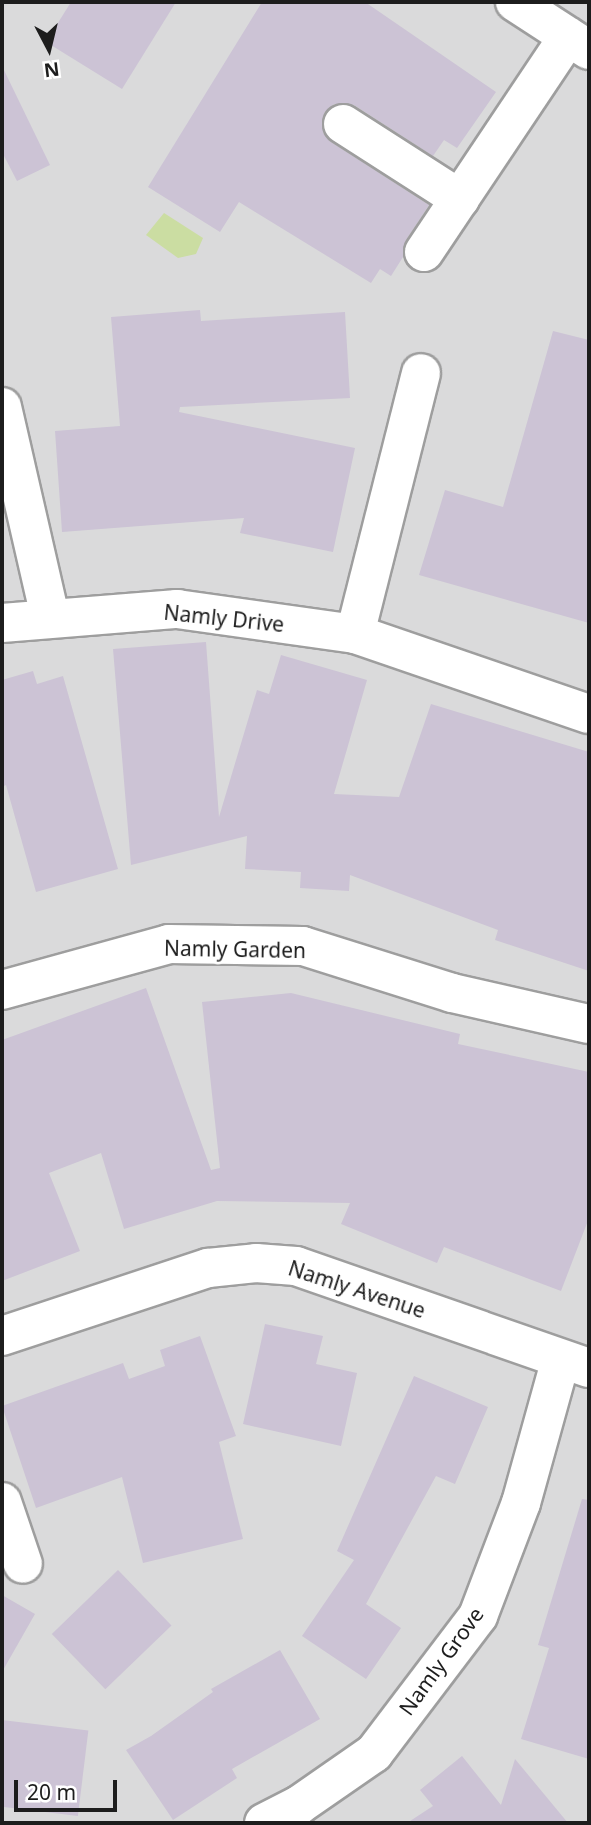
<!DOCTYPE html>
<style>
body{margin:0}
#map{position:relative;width:591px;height:1825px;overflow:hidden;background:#ebe3ef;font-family:"Noto Sans",sans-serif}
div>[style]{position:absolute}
.residential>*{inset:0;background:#dadadb;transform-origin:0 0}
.water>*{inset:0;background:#cbdda2}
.building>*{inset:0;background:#ccc3d5;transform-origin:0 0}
.roads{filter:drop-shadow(2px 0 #9e9e9e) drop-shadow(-2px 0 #9e9e9e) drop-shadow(0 2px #9e9e9e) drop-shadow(0 -2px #9e9e9e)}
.minor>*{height:38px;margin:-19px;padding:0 19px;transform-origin:19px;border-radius:19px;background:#fff}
span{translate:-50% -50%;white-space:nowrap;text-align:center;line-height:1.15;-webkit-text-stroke:5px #fff;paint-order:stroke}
.street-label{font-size:21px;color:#1d1d1d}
.frame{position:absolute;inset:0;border:4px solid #1d1d1d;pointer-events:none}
.north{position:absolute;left:14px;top:14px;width:70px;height:70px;-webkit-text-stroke:5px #fff;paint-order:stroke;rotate:173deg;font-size:19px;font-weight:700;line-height:28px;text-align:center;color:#1d1d1d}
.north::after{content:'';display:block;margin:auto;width:24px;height:32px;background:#1d1d1d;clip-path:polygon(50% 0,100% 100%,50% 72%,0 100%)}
.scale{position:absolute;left:14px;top:1780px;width:103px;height:32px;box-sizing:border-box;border:4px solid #1d1d1d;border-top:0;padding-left:9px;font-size:21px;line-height:24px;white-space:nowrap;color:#1d1d1d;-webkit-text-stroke:5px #fff;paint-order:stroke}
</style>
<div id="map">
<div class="residential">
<div style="left:2px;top:2px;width:587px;height:1821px"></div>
</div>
<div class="water">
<div style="clip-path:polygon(164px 213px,203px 238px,196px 254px,178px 258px,146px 235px)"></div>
</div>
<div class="building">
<div style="clip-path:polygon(71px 2px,176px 2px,122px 89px,46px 42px)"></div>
<div style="clip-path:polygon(262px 2px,365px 2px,496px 92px,457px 148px,444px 140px,433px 156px,354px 105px,334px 104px,324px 113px,323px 133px,331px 142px,429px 205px,406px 240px,403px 257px,391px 276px,380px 269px,371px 283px,239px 202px,220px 232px,148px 187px)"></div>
<div style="clip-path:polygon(2px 66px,50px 165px,17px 181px,2px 152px)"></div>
<div style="clip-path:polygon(200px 310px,201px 321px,345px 312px,350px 398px,180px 407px,179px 412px,355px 448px,333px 552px,240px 533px,244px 518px,62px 532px,55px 431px,120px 426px,111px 317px)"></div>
<div style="clip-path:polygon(553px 331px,589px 340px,589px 623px,419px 575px,445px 490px,503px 507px)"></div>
<div style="clip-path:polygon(206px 642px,219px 817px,257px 690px,269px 694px,281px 655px,367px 680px,334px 794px,399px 797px,431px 704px,589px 752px,589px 971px,495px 940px,498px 930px,350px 875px,349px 891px,300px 888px,301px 872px,245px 869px,247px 836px,131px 865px,113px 649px)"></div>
<div style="clip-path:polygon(33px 671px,37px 684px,63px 676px,118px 869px,36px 892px,6px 785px,2px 787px,2px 680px)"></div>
<div style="clip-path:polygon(146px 988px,211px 1170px,220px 1168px,202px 1002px,291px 993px,460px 1034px,458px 1044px,589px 1072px,589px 1218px,561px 1291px,444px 1247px,437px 1263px,341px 1224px,350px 1203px,217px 1201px,124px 1229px,101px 1153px,49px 1173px,80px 1251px,2px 1281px,2px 1040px)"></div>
<div style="clip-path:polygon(265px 1324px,323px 1336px,316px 1364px,357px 1373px,341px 1446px,243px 1424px)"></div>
<div style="clip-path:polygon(200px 1336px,236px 1436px,219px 1442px,243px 1539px,143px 1563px,122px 1477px,36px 1508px,2px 1406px,123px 1363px,129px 1379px,165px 1366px,160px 1350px)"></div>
<div style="clip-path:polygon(414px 1376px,488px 1407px,455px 1484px,436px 1476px,366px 1604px,401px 1628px,366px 1679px,302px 1636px,354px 1560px,337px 1551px)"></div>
<div style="clip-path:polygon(582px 1499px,589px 1500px,589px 1759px,521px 1739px,549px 1648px,538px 1645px)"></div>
<div style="left:118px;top:1570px;width:77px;height:92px;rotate:46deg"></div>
<div style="clip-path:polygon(2px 1595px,35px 1614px,2px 1672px)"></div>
<div style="clip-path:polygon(280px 1650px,320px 1719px,232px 1769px,237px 1778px,173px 1820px,126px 1750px,151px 1736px,213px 1692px,211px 1689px)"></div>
<div style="left:2px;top:1720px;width:87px;height:86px;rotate:7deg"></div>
<div style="clip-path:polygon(462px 1756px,501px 1805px,515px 1759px,568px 1823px,407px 1823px,433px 1806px,420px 1790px)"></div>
</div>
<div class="roads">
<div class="minor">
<div style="left:515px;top:2px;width:88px;rotate:33deg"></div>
<div style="left:343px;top:124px;width:139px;rotate:32.7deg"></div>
<div style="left:424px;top:252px;width:259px;rotate:-56.2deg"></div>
<div style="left:2px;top:407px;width:214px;rotate:77.1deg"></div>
<div style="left:2px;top:623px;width:176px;rotate:-4.6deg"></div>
<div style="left:177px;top:609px;width:180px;rotate:8deg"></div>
<div style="left:355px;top:634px;width:247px;rotate:18.9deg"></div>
<div style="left:355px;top:634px;width:269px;rotate:-75.8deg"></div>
<div style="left:2px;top:990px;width:173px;rotate:-15.4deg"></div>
<div style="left:169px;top:944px;width:134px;rotate:0.9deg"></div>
<div style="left:303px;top:946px;width:156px;rotate:17.5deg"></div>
<div style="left:452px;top:993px;width:140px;rotate:12.8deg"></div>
<div style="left:2px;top:1336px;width:217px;rotate:-18.3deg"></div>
<div style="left:208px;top:1268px;width:48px;rotate:-5.9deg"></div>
<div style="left:256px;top:1263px;width:40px;rotate:4.3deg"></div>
<div style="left:296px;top:1266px;width:310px;rotate:19.2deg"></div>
<div style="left:2px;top:1502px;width:65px;rotate:71.3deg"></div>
<div style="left:264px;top:1823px;width:39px;rotate:-27deg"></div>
<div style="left:299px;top:1805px;width:91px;rotate:-34.7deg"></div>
<div style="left:374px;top:1753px;width:172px;rotate:-52.8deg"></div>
<div style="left:478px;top:1616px;width:121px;rotate:-69.2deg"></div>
<div style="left:521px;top:1503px;width:149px;rotate:-74.5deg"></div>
</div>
</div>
<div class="street-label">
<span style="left:224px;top:618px;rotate:6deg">Namly Drive</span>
<span style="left:235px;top:949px;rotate:1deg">Namly Garden</span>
<span style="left:357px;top:1289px;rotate:18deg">Namly Avenue</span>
<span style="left:441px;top:1661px;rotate:-54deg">Namly Grove</span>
</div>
<div class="frame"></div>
<div class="north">N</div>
<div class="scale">20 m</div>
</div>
